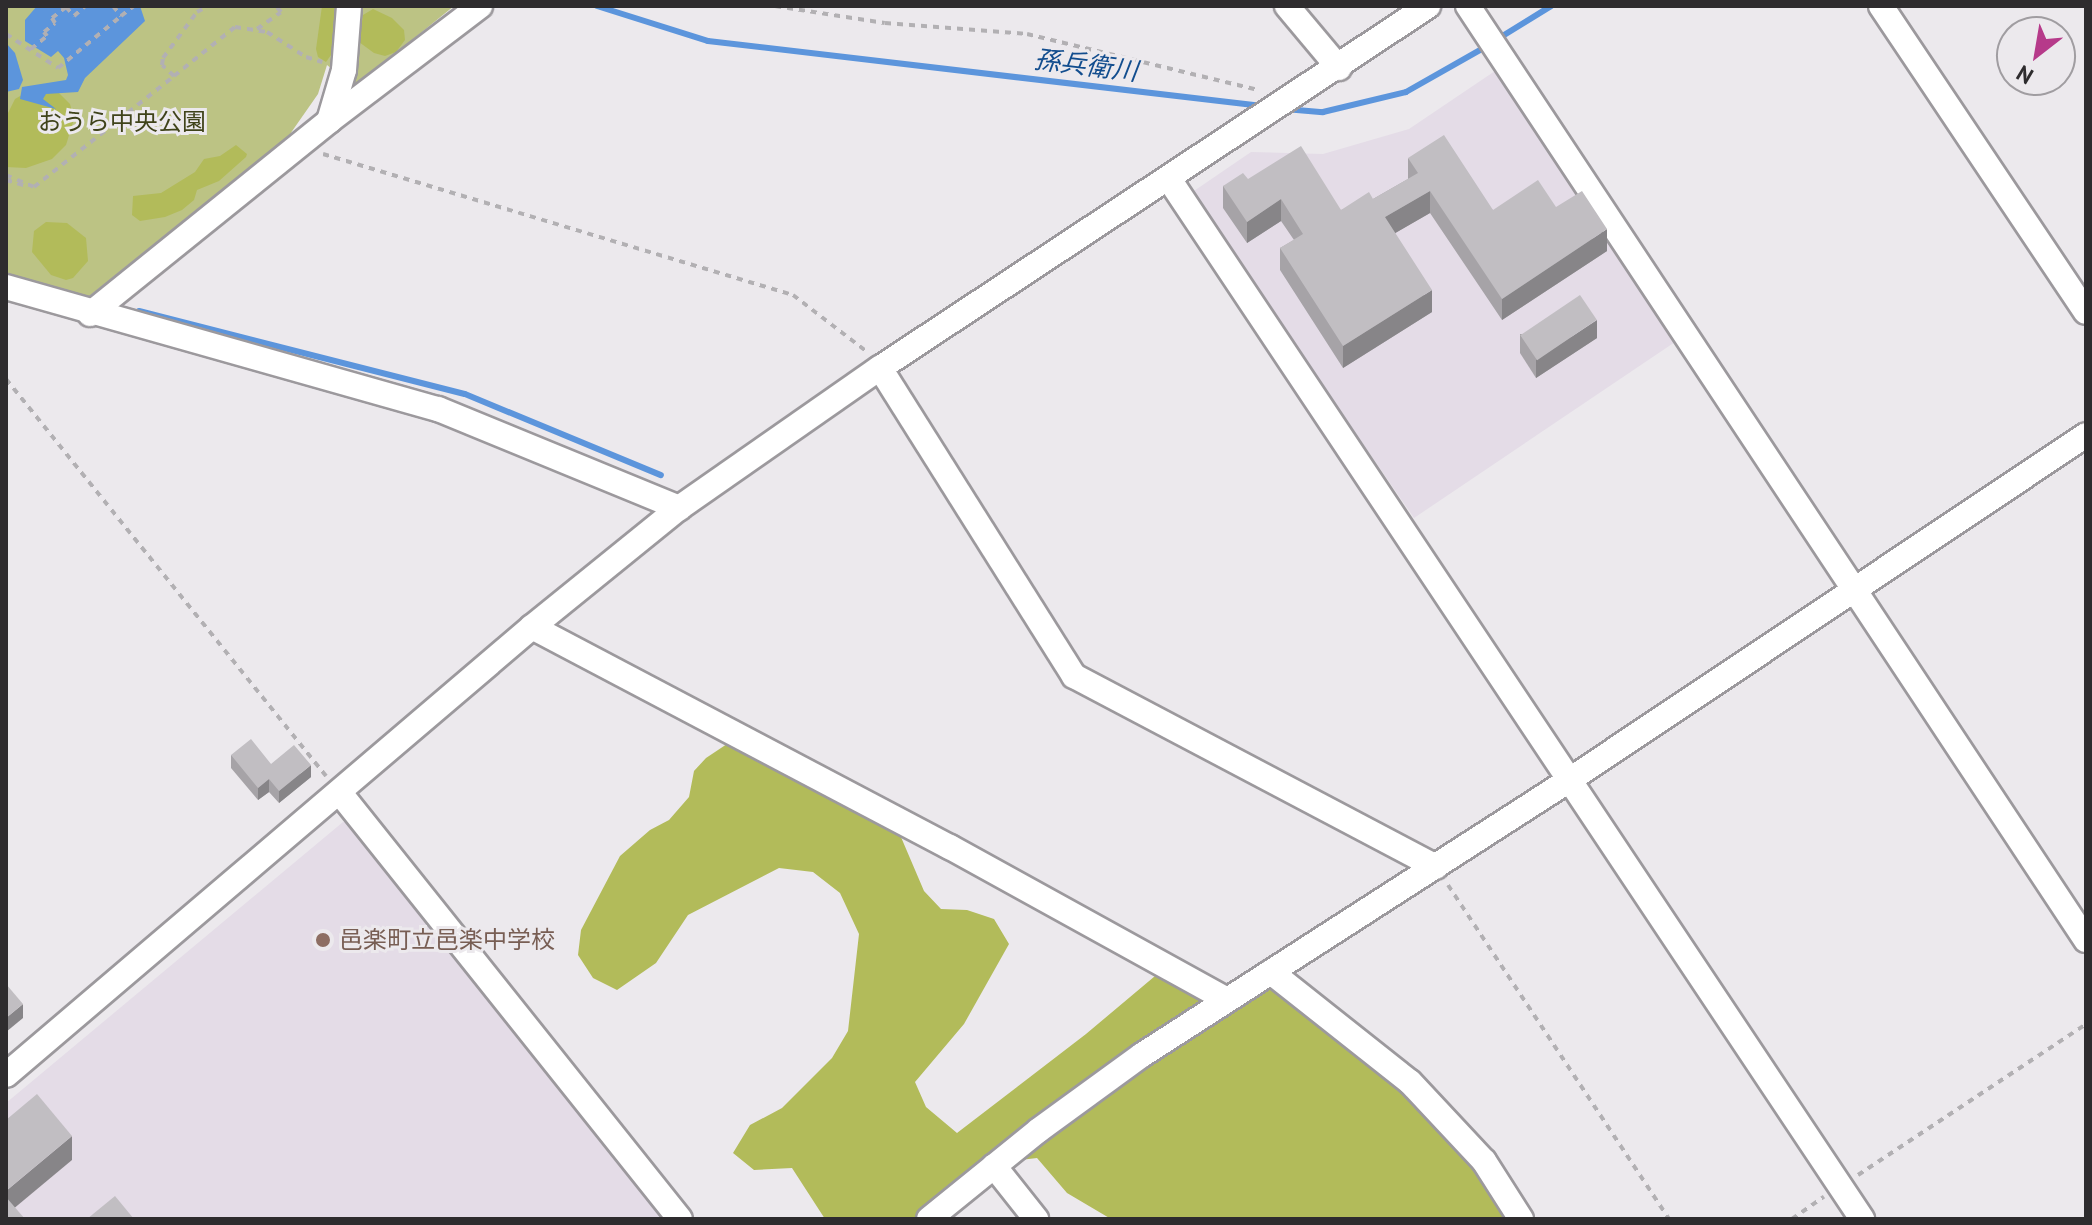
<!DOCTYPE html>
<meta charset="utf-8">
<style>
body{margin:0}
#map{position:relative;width:2092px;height:1225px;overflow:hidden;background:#ece9ed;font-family:"PT Sans","Noto Sans JP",sans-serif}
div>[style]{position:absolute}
.built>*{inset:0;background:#e4dce7}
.green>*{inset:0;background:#bcc384}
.forest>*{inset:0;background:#b2bb5a}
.water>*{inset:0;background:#5c95dc}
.stream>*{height:6px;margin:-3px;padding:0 3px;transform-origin:3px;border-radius:3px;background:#5c95dc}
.path>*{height:4px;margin-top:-2px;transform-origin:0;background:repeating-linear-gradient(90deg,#b2b0b3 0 6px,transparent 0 12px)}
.roads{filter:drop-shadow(2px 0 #9c999d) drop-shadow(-2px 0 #9c999d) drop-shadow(0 2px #9c999d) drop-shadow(0 -2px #9c999d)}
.minor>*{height:24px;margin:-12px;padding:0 12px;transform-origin:12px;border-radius:12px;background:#fff}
.wall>*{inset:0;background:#a6a3a7}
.shaded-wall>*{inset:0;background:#878588}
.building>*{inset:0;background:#c1bec2;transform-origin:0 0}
.dots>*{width:22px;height:22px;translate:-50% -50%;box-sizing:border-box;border:4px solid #ece9ed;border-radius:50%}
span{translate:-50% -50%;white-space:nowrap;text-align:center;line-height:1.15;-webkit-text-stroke:6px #ece9ed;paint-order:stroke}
.park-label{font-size:24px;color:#3f431a}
.education-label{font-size:24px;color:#785e54}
.left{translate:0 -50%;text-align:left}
.water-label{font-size:26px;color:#124d8e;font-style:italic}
.frame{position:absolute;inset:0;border:8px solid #2e2c2e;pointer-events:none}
.north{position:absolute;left:1996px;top:16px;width:80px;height:80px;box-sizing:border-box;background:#ece9ed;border:2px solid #a09da1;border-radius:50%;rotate:211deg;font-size:22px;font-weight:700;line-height:32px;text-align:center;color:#2e2c2e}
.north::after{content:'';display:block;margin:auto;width:28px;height:36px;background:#b63a8a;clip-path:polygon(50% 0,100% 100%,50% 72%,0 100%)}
</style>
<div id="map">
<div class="built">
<div style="clip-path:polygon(1495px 71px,1678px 340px,1414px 518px,1191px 193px,1251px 152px,1323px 154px,1409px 129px)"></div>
<div style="clip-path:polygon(343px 822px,349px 823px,673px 1219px,6px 1219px,6px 1103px)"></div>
</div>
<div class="green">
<div style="clip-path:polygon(6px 6px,454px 6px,354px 87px,327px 65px,318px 94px,288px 137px,82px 302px,6px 280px)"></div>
</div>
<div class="forest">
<div style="clip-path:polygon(322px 6px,335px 6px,331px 55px,326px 62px,318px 57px,316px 49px)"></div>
<div style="clip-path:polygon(373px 9px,392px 18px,404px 30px,405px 40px,396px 52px,385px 56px,374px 53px,359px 42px,363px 15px)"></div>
<div style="clip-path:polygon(34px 88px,54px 88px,70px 104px,74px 119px,66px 145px,52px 159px,26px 168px,6px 167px,6px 117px,15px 99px)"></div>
<div style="clip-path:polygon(236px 145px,247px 154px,246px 157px,219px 181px,197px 190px,194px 200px,182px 210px,165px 217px,140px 221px,132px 215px,133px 196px,161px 193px,195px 172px,204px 159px,220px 156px)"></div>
<div style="clip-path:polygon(46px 222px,67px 223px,86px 238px,88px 261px,73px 278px,66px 280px,51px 275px,32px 252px,34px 231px)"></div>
<div style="clip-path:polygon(739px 736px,892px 816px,924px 891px,941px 909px,967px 910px,994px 919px,1009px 944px,964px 1024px,915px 1082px,926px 1107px,957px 1133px,1086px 1034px,1161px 971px,1227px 1009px,1266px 983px,1402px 1090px,1475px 1167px,1509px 1219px,1111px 1219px,1067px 1193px,1037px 1158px,984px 1164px,919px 1219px,825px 1219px,792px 1168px,754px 1170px,733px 1153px,750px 1125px,782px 1108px,832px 1058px,848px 1031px,859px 934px,840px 893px,813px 872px,779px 868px,688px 915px,656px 963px,617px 990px,593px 978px,578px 955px,581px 930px,620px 856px,650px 830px,669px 820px,689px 797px,694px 771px,706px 758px)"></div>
</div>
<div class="water">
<div style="clip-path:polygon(37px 6px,140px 6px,145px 21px,85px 78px,78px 92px,46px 94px,43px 99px,56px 109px,20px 99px,22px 87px,66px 80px,68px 75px,64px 58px,58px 51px,51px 57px,25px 41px,25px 20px)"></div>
<div style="clip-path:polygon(6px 43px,15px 53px,23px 80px,19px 89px,6px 92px)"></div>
</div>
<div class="stream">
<div style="left:597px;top:6px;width:116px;rotate:17.5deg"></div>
<div style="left:708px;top:41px;width:558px;rotate:6.69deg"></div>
<div style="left:1496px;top:40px;width:65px;rotate:-31.7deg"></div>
<div style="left:1285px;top:109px;width:38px;rotate:5deg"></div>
<div style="left:1323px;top:112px;width:85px;rotate:-13.5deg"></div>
<div style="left:1406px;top:92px;width:93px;rotate:-29.6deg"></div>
<div style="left:139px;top:311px;width:336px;rotate:14.3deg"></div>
<div style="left:465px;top:394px;width:212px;rotate:22.5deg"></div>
</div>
<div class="path">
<div style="left:94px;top:6px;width:2px"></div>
<div style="left:113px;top:6px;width:13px;rotate:51deg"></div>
<div style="left:121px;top:16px;width:16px;rotate:-38deg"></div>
<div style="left:775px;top:6px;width:111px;rotate:8.8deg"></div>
<div style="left:885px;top:23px;width:142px;rotate:4.4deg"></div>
<div style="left:1027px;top:34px;width:239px;rotate:13.6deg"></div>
<div style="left:257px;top:29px;width:29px;rotate:-35deg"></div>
<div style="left:281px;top:12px;width:8px;rotate:-130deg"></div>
<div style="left:6px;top:34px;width:62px;rotate:33.2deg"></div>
<div style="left:58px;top:68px;width:82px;rotate:-39.5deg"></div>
<div style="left:31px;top:49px;width:21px;rotate:-39deg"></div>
<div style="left:47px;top:36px;width:5px;rotate:-127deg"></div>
<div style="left:44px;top:32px;width:14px;rotate:-39deg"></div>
<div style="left:55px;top:23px;width:6px;rotate:-121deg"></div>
<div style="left:52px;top:18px;width:18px;rotate:-38deg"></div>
<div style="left:66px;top:7px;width:12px;rotate:48deg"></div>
<div style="left:74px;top:16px;width:15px;rotate:-42deg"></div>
<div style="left:174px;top:76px;width:78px;rotate:-38.8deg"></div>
<div style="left:235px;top:27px;width:32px;rotate:9deg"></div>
<div style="left:267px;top:32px;width:46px;rotate:32.7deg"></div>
<div style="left:306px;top:57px;width:17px;rotate:17deg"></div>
<div style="left:323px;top:154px;width:491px;rotate:16.7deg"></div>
<div style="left:793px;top:295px;width:92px;rotate:37.5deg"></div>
<div style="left:6px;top:175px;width:30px;rotate:23deg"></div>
<div style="left:34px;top:187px;width:179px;rotate:-38.4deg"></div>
<div style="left:174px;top:76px;width:16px;rotate:-137deg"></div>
<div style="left:162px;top:65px;width:7px;rotate:-82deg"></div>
<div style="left:163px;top:58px;width:57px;rotate:-53.5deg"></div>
<div style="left:197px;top:12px;width:13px;rotate:-29deg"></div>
<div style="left:6px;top:180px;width:18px;rotate:16deg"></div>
<div style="left:6px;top:379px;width:510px;rotate:51.13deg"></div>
<div style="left:1448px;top:885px;width:400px;rotate:56.5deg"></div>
<div style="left:1858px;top:1175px;width:273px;rotate:-33.5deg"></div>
<div style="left:1792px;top:1219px;width:39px;rotate:-35deg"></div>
</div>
<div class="roads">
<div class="minor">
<div style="left:1287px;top:6px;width:81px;rotate:50deg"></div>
<div style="left:1468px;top:6px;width:1120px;rotate:56.51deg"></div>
<div style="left:1881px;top:6px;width:368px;rotate:56.2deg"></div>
<div style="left:329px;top:121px;width:190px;rotate:-37.3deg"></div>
<div style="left:1169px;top:179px;width:1250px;rotate:56.32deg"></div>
<div style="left:6px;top:287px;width:449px;rotate:15.8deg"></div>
<div style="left:438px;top:409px;width:261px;rotate:22.3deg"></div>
<div style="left:90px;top:314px;width:307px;rotate:-38.9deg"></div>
<div style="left:329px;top:121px;width:53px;rotate:-73.6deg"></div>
<div style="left:344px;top:70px;width:64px;rotate:-85.5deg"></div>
<div style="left:880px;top:368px;width:364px;rotate:57.8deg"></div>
<div style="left:1074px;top:676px;width:409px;rotate:27.8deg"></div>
<div style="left:532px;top:627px;width:472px;rotate:27.8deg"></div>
<div style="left:950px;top:847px;width:314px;rotate:28.9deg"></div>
<div style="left:340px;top:793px;width:545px;rotate:51.41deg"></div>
<div style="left:1271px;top:972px;width:177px;rotate:38.4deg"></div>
<div style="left:1410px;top:1082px;width:108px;rotate:46.9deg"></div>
<div style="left:1484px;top:1161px;width:69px;rotate:57.5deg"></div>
<div style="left:6px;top:1075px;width:691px;rotate:-40.42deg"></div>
<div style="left:532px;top:627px;width:189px;rotate:-39deg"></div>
<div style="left:679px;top:508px;width:245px;rotate:-34.9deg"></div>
<div style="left:880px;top:368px;width:657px;rotate:-33.45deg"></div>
<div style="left:994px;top:1166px;width:68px;rotate:51.6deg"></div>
<div style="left:929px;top:1219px;width:141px;rotate:-39deg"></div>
<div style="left:1039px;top:1130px;width:127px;rotate:-36.1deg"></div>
<div style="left:1142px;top:1055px;width:510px;rotate:-32.76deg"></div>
<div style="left:1571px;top:779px;width:619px;rotate:-33.74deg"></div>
</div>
</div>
<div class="wall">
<div style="clip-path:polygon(1408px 158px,1493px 210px,1556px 207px,1607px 251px,1502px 320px,1430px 213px,1395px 233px,1432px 312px,1343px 368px,1280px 270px,1280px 248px,1294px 240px,1281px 221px,1247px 243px,1223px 208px,1223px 186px,1248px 179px,1341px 210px,1373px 199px,1408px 179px)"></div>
<div style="clip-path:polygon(1520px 334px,1597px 338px,1536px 378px,1520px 353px)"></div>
<div style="clip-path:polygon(231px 755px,271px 764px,311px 777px,279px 803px,269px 792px,258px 800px,231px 768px)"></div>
</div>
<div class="shaded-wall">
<div style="clip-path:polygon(1430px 191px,1430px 213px,1385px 239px,1385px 217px)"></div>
<div style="clip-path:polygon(1281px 199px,1281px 221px,1247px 243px,1247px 222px)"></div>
<div style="clip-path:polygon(1607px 229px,1607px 251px,1502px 320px,1502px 299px)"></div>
<div style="clip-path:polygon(1432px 290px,1432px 312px,1343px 368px,1343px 346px)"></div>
<div style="clip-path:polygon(1597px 320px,1597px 338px,1536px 378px,1536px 360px)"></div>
<div style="clip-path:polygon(311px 765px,311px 777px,279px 803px,279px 791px)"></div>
<div style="clip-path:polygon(269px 779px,269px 792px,258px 800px,258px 788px)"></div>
<div style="clip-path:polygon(23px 1004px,23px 1018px,6px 1032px,6px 1018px)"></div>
<div style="clip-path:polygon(72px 1136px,72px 1160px,6px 1215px,6px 1191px)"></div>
</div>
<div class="building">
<div style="clip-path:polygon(1444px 135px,1493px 210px,1538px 180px,1556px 207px,1582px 191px,1607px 229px,1502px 299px,1430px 191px,1385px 217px,1432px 290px,1343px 346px,1280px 248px,1303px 234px,1281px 199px,1247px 222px,1223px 186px,1243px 173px,1248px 179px,1301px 146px,1341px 210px,1369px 192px,1373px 199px,1418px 173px,1408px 158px)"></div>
<div style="left:1580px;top:295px;width:30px;height:72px;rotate:56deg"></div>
<div style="clip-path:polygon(251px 739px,271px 764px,294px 745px,311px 765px,279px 791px,269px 779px,258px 788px,231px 755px)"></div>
<div style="clip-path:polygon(6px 984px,23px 1004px,6px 1018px)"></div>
<div style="clip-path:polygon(37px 1094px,72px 1136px,6px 1191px,6px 1120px)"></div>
<div style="clip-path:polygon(115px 1196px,134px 1219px,87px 1219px)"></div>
<div style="clip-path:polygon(6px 1197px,25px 1219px,6px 1219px)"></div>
</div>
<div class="dots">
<div style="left:323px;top:940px;background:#8d6e63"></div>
</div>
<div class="park-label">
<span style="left:122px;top:122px">おうら中央公園</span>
</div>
<div class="education-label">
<span class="left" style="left:339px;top:940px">邑楽町立邑楽中学校</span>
</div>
<div class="water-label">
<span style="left:1086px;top:65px;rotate:7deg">孫兵衛川</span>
</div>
<div class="frame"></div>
<div class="north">N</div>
</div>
